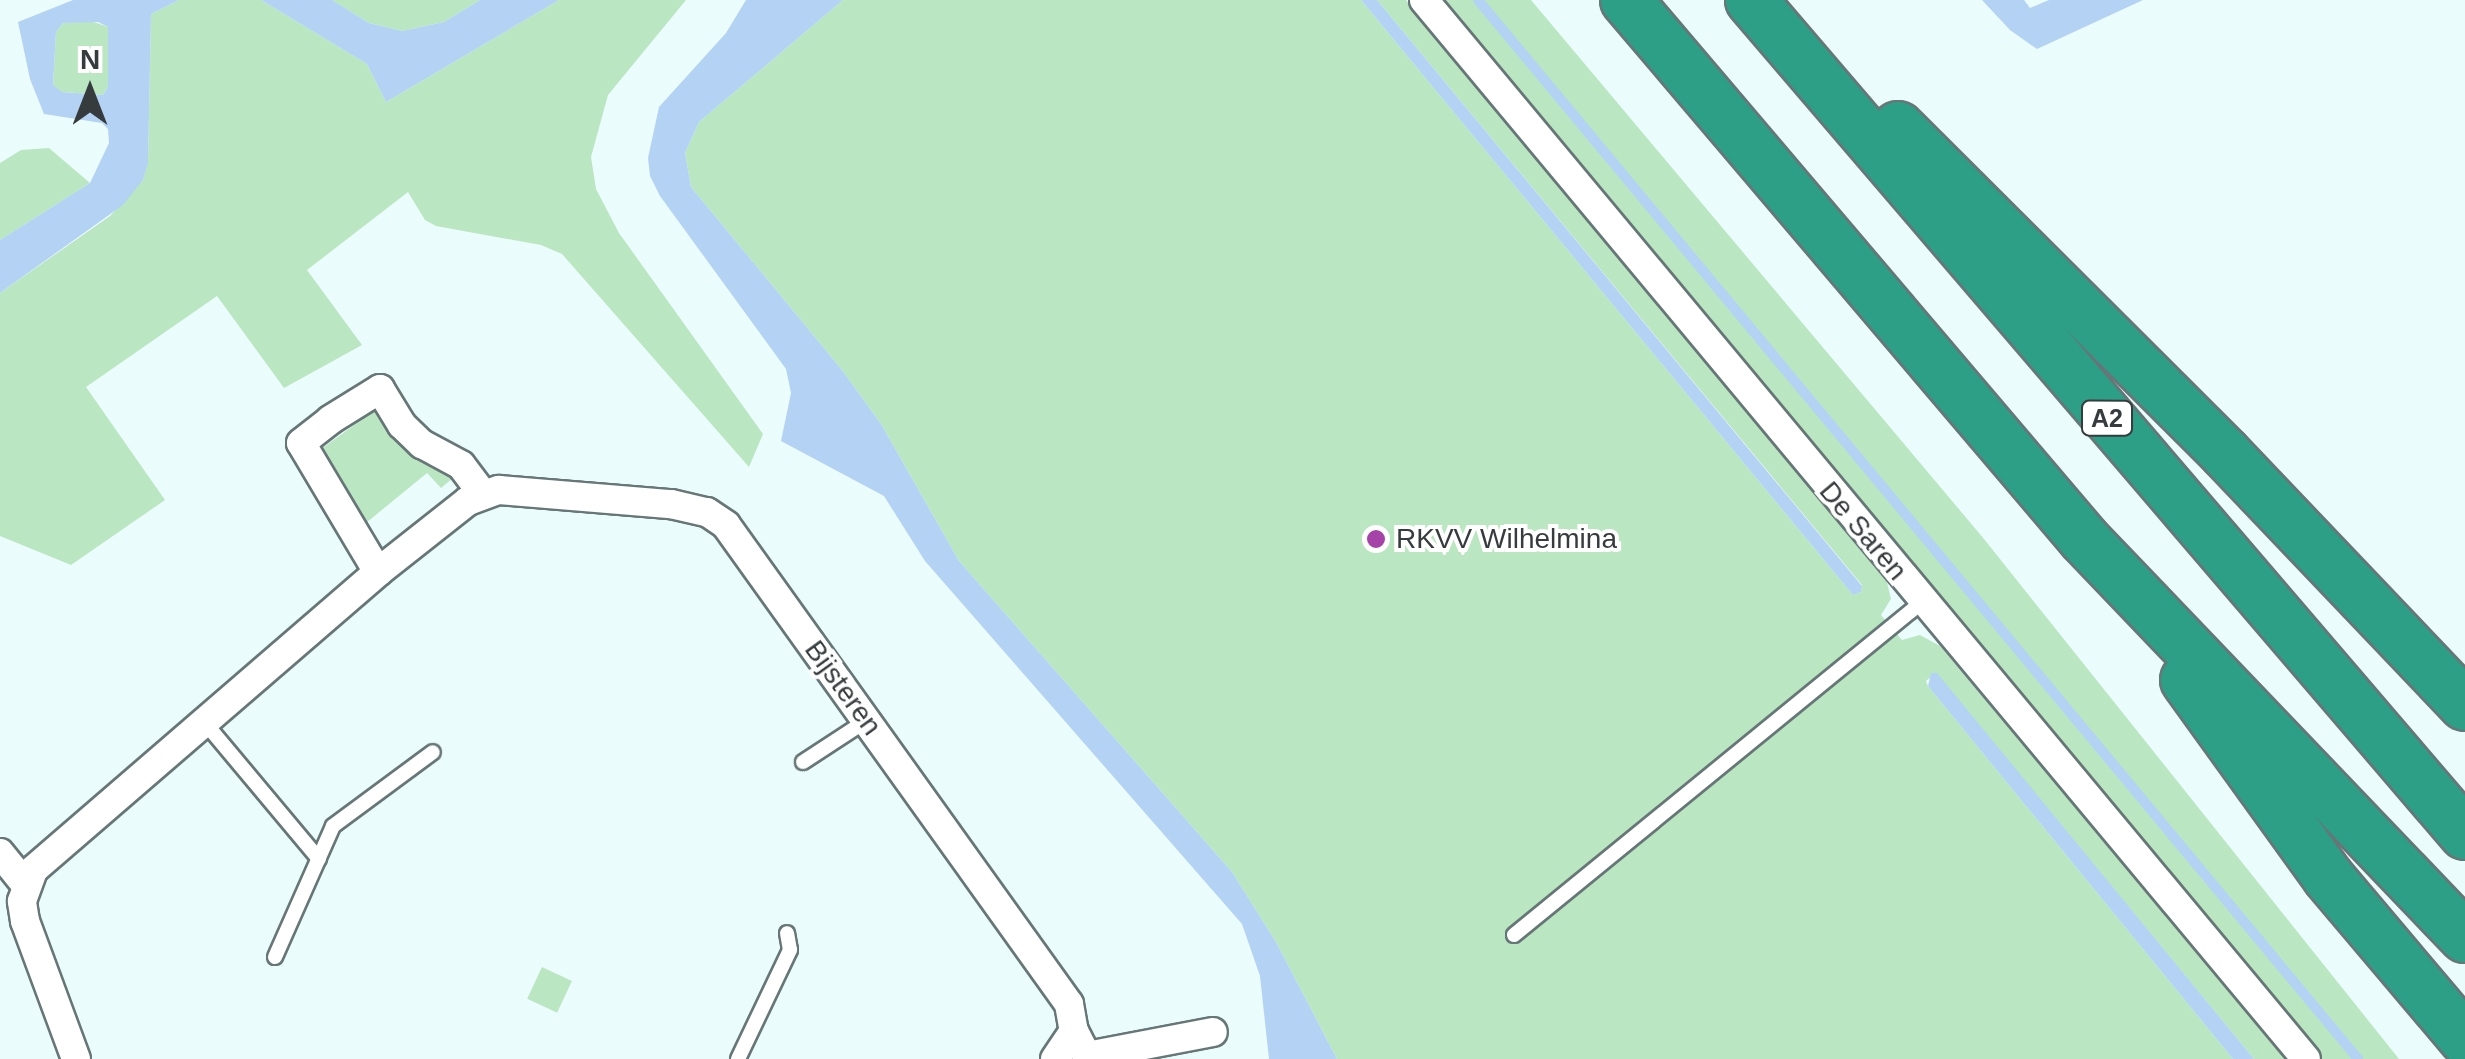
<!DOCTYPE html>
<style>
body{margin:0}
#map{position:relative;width:2465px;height:1059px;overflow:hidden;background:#ebfcfd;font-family:Arial,sans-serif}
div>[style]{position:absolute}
.green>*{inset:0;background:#bbe6c2;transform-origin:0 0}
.water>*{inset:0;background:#b3d2f4}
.stream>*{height:10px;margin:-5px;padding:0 5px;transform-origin:5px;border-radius:5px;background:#b3d2f4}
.roads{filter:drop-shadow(2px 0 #677677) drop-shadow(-2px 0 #677677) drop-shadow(0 2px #677677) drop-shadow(0 -2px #677677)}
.lane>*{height:14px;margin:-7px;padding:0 7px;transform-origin:7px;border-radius:7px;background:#fff}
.street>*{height:28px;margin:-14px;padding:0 14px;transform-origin:14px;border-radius:14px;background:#fff}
.highway>*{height:50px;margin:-25px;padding:0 25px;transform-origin:25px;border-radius:25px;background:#2d9f87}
.dots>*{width:28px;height:28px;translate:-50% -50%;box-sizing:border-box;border:5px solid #fff;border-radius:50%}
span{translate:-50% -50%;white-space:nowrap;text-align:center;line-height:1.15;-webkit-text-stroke:8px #fff;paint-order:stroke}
.shield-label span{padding:2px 8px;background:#fff;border:2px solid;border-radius:8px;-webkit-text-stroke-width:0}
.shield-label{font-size:25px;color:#363c3d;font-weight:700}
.street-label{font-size:28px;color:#363c3d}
.poi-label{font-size:28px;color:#363c3d}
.left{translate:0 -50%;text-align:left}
.north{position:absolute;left:40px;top:40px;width:100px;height:100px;-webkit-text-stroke:8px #fff;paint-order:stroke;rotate:0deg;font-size:28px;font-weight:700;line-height:40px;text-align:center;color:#363c3d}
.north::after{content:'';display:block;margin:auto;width:35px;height:45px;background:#363c3d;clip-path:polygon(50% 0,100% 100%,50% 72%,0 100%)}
</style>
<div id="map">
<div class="green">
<div style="clip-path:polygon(179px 0,261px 0,367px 64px,386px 102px,559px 0,686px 0,608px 95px,591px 157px,596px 189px,619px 233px,763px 434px,749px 467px,562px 254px,541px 245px,436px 226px,425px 220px,408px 192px,307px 270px,362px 345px,284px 388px,217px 296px,86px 387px,165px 500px,71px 565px,0 536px,0 293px,110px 216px,143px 180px,148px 162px,151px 14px)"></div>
<div style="clip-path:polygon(332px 0,480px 0,444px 22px,402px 31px,369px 23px)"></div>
<div style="clip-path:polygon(843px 0,1361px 0,1853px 595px,1861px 592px,1862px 585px,1377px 0,1406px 0,1886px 578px,1891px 599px,1881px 615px,1902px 640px,1920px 635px,1940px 646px,2287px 1059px,2254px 1059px,1936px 673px,1926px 681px,1928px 686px,2233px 1059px,1337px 1059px,1276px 942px,1232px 872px,959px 561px,881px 424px,842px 370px,691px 187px,685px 153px,699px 122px)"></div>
<div style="clip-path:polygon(1441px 0,1531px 0,1984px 539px,2399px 1059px,2321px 1059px)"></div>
<div style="clip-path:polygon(91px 21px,108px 27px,108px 87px,103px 95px,62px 92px,53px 86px,56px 32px,63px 23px)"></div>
<div style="clip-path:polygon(49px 148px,90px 183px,0 240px,0 163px,21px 150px)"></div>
<div style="clip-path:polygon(375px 410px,407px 446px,453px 478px,441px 488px,427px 473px,361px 527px,317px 452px)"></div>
<div style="left:542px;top:967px;width:33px;height:35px;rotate:25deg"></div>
</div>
<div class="water">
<div style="clip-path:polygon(evenodd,73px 0,179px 0,151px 14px,148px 163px,143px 180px,123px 205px,0 293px,0 240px,90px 183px,109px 143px,108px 129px,102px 123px,44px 114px,30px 79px,18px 22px,73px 0,98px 22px,108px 27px,108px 87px,103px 95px,62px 92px,53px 85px,56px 32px,63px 23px,98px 22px)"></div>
<div style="clip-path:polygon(261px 0,332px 0,369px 23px,402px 31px,444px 22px,480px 0,559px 0,386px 102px,367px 64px)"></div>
<div style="clip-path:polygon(746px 0,843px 0,699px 122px,685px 153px,691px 187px,842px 370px,881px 424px,959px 561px,1232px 872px,1276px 942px,1337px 1059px,1269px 1059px,1260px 976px,1242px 924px,925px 561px,884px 496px,781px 441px,791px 393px,786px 369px,660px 196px,650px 176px,648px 158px,659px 107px,726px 33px)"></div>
<div style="clip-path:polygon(1361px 0,1377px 0,1862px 586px,1861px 592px,1853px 595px)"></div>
<div style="clip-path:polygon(1982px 0,2024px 0,2030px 8px,2049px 0,2143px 0,2037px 49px,2010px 30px)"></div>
<div style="clip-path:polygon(1931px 673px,1937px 673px,2254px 1059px,2233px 1059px,1928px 686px)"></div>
</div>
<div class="stream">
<div style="left:1478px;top:0;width:1377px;rotate:50.27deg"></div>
</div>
<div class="roads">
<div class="lane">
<div style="left:206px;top:724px;width:176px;rotate:50.1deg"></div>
<div style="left:803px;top:762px;width:75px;rotate:-33.1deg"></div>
<div style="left:1514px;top:935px;width:527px;rotate:-39.22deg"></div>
<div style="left:275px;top:957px;width:143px;rotate:-66.1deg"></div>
<div style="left:333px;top:826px;width:124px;rotate:-36.5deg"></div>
<div style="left:738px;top:1059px;width:121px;rotate:-64.5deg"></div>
<div style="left:790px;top:950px;width:17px;rotate:-100deg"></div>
</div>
<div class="street">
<div style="left:1424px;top:0;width:1378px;rotate:50.21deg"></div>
<div style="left:378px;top:572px;width:150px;rotate:-120.8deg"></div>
<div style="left:301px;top:443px;width:37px;rotate:-38deg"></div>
<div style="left:330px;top:420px;width:59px;rotate:-31.8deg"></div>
<div style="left:380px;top:389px;width:42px;rotate:58.6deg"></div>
<div style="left:402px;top:425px;width:28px;rotate:44deg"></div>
<div style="left:422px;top:444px;width:44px;rotate:28.3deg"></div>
<div style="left:461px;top:465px;width:36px;rotate:53deg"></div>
<div style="left:0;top:853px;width:40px;rotate:51deg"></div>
<div style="left:76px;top:1059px;width:147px;rotate:-110.3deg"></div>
<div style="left:25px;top:921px;width:20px;rotate:-99deg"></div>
<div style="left:22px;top:901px;width:33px;rotate:-70deg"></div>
<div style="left:33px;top:870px;width:456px;rotate:-40.8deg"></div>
<div style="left:378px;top:572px;width:115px;rotate:-38.3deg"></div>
<div style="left:468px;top:501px;width:33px;rotate:-20deg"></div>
<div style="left:499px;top:490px;width:173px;rotate:4.7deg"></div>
<div style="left:671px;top:504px;width:37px;rotate:13deg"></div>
<div style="left:707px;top:512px;width:23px;rotate:34deg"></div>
<div style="left:726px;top:525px;width:589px;rotate:54.39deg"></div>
<div style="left:1069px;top:1004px;width:27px;rotate:80deg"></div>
<div style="left:1074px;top:1031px;width:28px;rotate:63deg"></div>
<div style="left:1087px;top:1056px;width:128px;rotate:-10.8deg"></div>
<div style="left:1055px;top:1059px;width:34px;rotate:-56deg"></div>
</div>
<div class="highway">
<div style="left:1626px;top:0;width:707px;rotate:49.64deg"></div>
<div style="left:2084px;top:539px;width:551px;rotate:46.25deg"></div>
<div style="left:1751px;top:0;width:1098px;rotate:49.43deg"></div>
<div style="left:1898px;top:127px;width:462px;rotate:44.9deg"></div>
<div style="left:2225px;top:453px;width:348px;rotate:46.4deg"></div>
<div style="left:2186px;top:680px;width:243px;rotate:54.2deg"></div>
<div style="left:2328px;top:877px;width:212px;rotate:49.8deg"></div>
</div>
</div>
<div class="dots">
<div style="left:1376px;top:539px;background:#a643a9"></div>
</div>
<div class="shield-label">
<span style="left:2107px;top:418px">A2</span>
</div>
<div class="street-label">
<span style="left:1863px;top:531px;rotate:50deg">De Saren</span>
<span style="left:843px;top:688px;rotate:54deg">Bijsteren</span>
</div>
<div class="poi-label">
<span class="left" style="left:1396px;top:539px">RKVV Wilhelmina</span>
</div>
<div class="north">N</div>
</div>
